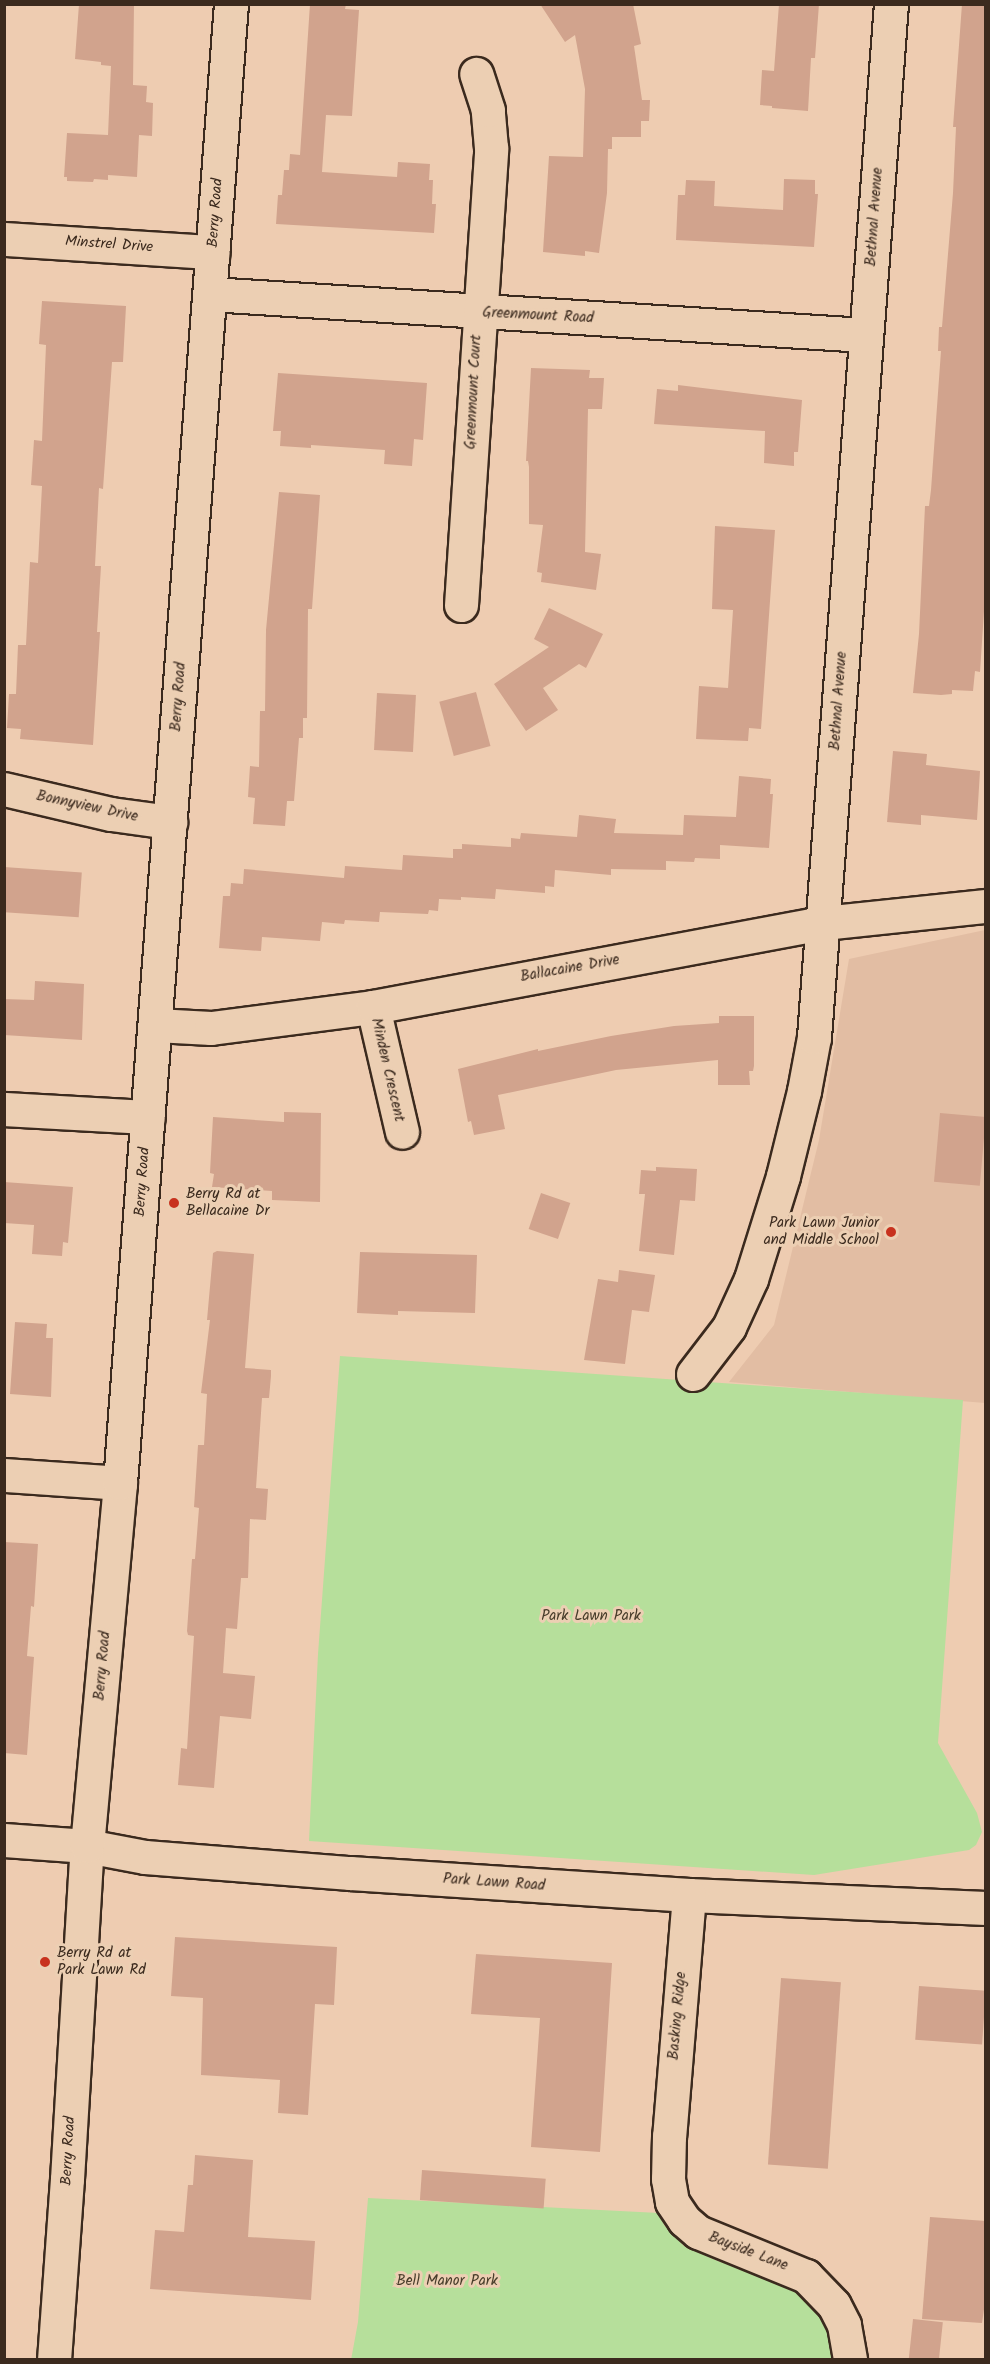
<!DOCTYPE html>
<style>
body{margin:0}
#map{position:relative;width:990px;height:2364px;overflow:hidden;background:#eeccb1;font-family:Kalam,sans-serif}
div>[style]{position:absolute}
.built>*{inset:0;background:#e2bda3}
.green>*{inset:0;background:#b6df9b}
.building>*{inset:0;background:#d1a38d;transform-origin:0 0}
.roads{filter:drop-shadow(2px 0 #3b2a1e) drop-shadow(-2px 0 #3b2a1e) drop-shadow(0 2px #3b2a1e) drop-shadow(0 -2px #3b2a1e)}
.minor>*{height:33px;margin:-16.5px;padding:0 16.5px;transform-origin:16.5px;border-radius:16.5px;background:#eccfb3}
.dots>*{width:16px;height:16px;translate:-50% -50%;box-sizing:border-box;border:3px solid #eccfb3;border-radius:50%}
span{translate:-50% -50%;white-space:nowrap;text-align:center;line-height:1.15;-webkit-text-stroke:6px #eccfb3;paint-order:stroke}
.street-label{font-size:15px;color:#3b2a1e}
.poi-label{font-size:15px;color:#3b2a1e}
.left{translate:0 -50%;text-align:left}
.right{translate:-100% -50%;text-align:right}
.park-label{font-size:15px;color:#473c2a}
.frame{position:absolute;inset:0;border:6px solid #3b2a1e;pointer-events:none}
</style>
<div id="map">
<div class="built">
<div style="clip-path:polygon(985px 930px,985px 1403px,729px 1382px,774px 1325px,819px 1140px,849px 959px)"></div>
</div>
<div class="green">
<div style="clip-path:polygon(340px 1356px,963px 1400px,938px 1743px,977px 1813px,982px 1832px,976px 1845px,969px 1850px,814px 1875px,309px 1841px,318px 1654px)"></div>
<div style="clip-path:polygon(368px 2198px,659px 2213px,664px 2225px,684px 2246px,720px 2262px,783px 2277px,821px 2300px,836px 2360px,351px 2360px,358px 2322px)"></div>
</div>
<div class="building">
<div style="clip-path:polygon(79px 4px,134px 4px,133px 85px,147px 86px,146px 102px,153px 103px,152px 136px,139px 135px,137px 177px,108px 175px,108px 180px,94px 179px,93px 182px,67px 181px,67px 177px,64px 177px,67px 133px,108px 135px,111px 66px,101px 65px,101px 62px,75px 59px)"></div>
<div style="clip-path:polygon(310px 4px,346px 4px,345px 9px,359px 10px,352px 116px,326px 115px,322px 172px,397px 177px,398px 162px,430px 164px,429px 180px,433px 180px,432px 204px,436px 204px,434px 233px,276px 224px,278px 195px,282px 195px,284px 170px,289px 170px,290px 154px,300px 155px)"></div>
<div style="clip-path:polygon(540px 4px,633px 4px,641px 44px,634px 46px,642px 100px,650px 100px,649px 121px,641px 121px,641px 137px,612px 137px,612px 149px,608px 149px,607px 193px,599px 253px,585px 251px,585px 256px,543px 252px,549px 156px,583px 157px,585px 89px,575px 35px,565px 42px)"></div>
<div style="clip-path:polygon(779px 4px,819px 4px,815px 58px,811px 58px,808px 111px,772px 108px,772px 106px,760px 105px,762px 70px,774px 71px)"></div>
<div style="clip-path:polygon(962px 4px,986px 4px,986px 581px,980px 672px,975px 671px,973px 691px,952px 690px,952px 694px,941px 695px,913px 693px,919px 634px,925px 506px,929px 506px,931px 490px,941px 351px,938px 351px,939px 327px,942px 327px,953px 193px,956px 127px,953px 127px)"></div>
<div style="clip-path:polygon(784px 179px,815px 180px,815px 194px,818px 194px,814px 247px,676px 240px,678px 195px,685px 195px,686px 180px,715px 181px,714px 206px,783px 210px)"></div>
<div style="clip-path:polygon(42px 301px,126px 306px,123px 362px,112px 362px,103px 489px,99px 488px,95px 566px,101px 566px,97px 632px,100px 632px,93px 745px,20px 739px,21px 729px,7px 728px,9px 694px,16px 694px,18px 645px,26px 645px,30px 562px,38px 563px,42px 486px,31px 485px,34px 440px,42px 441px,46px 345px,39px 344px)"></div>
<div style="clip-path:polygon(531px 368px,590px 370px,589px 378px,604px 378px,602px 409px,588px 409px,585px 552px,601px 554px,596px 590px,541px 582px,542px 573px,537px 572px,543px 525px,529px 524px,529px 467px,528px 461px,526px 461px)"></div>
<div style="clip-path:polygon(278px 373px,427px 383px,423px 440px,414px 439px,412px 466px,384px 464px,385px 450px,311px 445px,311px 448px,280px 446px,281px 431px,273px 431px)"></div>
<div style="clip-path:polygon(678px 385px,802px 400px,798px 452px,794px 452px,794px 466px,764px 463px,765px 431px,654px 424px,657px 389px,678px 391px)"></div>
<div style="clip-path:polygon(279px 492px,320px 495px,312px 609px,308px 609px,307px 718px,303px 718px,303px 738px,299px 738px,294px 801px,287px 801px,285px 826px,253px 824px,255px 798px,248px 797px,250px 766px,259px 767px,260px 711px,265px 711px,266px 630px)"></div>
<div style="clip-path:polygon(715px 526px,775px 530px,761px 729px,749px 728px,748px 741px,696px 739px,699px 686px,728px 688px,733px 610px,712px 609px)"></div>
<div style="clip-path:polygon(549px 608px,603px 634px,586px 668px,579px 664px,543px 688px,558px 710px,526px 731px,494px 684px,549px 647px,534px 639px)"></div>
<div style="left:476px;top:692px;width:56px;height:38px;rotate:75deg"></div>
<div style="left:377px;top:693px;width:39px;height:57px;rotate:3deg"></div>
<div style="clip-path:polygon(893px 751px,927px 754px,926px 765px,980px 771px,977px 820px,921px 815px,921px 825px,887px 822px)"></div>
<div style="clip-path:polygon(739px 776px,771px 779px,770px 794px,773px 794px,769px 848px,720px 845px,720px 859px,695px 858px,694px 862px,666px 861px,666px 870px,611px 869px,611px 875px,555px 870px,554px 887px,545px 886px,545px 893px,496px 889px,495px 899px,461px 897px,461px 900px,439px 899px,438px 911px,429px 910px,428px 914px,380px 912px,379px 922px,345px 920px,344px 924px,322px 922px,320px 941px,262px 937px,261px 951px,219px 948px,223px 896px,230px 896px,231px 883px,243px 884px,244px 869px,344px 878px,345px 866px,402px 870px,403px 855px,453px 858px,453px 849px,462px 849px,462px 844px,511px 847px,511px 838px,520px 839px,521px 833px,577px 837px,579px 815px,616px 819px,614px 833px,683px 835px,684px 815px,736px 817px)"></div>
<div style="left:4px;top:867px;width:78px;height:45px;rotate:4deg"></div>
<div style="clip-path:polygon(35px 981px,84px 984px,82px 1040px,4px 1035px,4px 999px,34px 1000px)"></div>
<div style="clip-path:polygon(719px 1016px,754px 1016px,754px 1066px,753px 1071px,749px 1071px,750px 1085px,718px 1085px,718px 1060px,616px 1070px,498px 1095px,505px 1129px,474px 1135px,471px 1121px,468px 1122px,458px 1069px,538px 1049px,538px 1051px,611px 1036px,674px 1026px,719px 1023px)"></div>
<div style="clip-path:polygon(284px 1112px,321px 1113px,320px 1202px,272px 1200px,272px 1191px,212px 1187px,214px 1174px,210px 1173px,213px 1117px,284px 1122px)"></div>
<div style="left:940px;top:1113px;width:46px;height:69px;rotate:5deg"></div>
<div style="clip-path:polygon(656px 1167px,697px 1169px,695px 1201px,680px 1200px,674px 1255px,639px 1251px,645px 1194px,639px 1194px,641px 1170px,656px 1171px)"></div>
<div style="clip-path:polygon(4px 1182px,73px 1187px,68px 1243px,63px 1242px,62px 1256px,32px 1254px,34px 1225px,4px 1223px)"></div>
<div style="left:541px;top:1193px;width:31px;height:38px;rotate:19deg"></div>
<div style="clip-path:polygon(217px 1251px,254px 1254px,245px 1368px,271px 1370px,271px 1376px,269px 1398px,262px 1398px,256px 1488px,268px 1489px,266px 1520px,250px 1519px,248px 1578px,241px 1578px,237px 1629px,226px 1628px,223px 1673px,255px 1676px,251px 1719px,220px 1716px,214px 1788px,178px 1785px,181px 1748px,187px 1749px,194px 1636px,188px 1635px,187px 1631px,192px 1559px,195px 1559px,199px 1508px,194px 1507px,198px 1445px,204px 1445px,207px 1394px,201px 1393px,210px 1320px,207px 1320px,213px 1253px)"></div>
<div style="clip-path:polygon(360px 1252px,477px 1255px,475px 1313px,398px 1311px,398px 1315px,357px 1313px)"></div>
<div style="clip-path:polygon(619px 1270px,655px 1275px,649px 1312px,632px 1310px,625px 1364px,584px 1360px,598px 1279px,618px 1282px)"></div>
<div style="clip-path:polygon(15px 1322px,47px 1324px,46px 1338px,53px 1338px,51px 1397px,10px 1394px)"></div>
<div style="clip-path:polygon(4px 1542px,38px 1544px,34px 1607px,31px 1606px,27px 1656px,34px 1657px,27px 1755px,4px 1753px)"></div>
<div style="clip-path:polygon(175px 1937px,337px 1947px,334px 2005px,315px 2004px,308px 2115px,278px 2113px,280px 2080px,201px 2075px,203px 1998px,171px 1996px)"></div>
<div style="clip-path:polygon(476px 1954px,612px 1963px,600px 2152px,531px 2147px,540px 2018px,471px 2014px)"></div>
<div style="left:781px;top:1978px;width:60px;height:187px;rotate:4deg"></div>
<div style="left:919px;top:1986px;width:67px;height:54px;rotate:4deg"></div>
<div style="clip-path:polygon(195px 2155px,253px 2160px,248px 2237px,315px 2241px,311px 2300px,150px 2289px,155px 2230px,184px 2232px,188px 2185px,193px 2185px)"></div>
<div style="left:422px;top:2170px;width:124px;height:30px;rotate:4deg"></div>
<div style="clip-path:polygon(930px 2217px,986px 2221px,986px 2296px,982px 2323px,922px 2319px)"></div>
<div style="left:913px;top:2319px;width:30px;height:41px;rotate:6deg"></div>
</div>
<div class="roads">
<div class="minor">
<div style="left:4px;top:239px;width:209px;rotate:3.6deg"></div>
<div style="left:210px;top:294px;width:656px;rotate:3.58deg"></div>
<div style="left:461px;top:605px;width:458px;rotate:-86.2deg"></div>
<div style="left:491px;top:148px;width:38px;rotate:-95deg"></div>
<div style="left:488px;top:110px;width:38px;rotate:-108deg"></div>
<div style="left:4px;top:789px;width:110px;rotate:13.2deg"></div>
<div style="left:111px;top:814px;width:60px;rotate:7.7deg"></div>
<div style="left:373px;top:1007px;width:128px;rotate:76.9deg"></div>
<div style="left:155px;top:1025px;width:56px;rotate:3.1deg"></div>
<div style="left:211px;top:1028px;width:163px;rotate:-7.4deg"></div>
<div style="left:373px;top:1007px;width:458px;rotate:-10.6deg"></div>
<div style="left:823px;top:923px;width:164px;rotate:-6deg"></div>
<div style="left:4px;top:1109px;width:144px;rotate:3.2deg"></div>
<div style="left:693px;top:1374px;width:59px;rotate:-52.5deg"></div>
<div style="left:729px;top:1327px;width:53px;rotate:-65.4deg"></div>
<div style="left:751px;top:1279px;width:108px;rotate:-72.7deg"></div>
<div style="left:783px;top:1176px;width:88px;rotate:-76.1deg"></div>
<div style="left:804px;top:1091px;width:55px;rotate:-79.5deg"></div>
<div style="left:814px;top:1037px;width:1036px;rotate:-85.74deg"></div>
<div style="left:4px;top:1475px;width:116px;rotate:3.9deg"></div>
<div style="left:4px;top:1840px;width:83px;rotate:4.1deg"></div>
<div style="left:87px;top:1846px;width:59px;rotate:10.7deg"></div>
<div style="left:145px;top:1857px;width:206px;rotate:4.5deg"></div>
<div style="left:350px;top:1873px;width:340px;rotate:3.7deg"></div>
<div style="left:689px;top:1895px;width:297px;rotate:2.5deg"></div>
<div style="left:689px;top:1895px;width:242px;rotate:94.7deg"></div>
<div style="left:669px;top:2136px;width:43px;rotate:91.3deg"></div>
<div style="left:668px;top:2179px;width:23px;rotate:80deg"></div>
<div style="left:672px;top:2202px;width:22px;rotate:56deg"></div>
<div style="left:684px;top:2220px;width:18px;rotate:41deg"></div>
<div style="left:698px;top:2232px;width:117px;rotate:22.2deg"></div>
<div style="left:806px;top:2276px;width:40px;rotate:46deg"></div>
<div style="left:834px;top:2305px;width:22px;rotate:63deg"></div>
<div style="left:844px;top:2325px;width:36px;rotate:80deg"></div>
<div style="left:54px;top:2360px;width:181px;rotate:-85.9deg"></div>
<div style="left:67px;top:2179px;width:334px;rotate:-86.6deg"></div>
<div style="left:87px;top:1846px;width:364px;rotate:-84.8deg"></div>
<div style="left:120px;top:1483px;width:1483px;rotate:-85.71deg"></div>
</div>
</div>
<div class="dots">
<div style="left:174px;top:1203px;background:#c8321e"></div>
<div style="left:891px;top:1232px;background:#c8321e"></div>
<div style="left:45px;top:1962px;background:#c8321e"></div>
</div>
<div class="street-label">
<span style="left:216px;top:213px;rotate:-86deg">Berry Road</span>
<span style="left:875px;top:217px;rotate:-86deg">Bethnal Avenue</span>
<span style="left:109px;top:245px;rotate:4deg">Minstrel Drive</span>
<span style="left:538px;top:316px;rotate:3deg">Greenmount Road</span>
<span style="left:474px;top:392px;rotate:-87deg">Greenmount Court</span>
<span style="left:179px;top:697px;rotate:-86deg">Berry Road</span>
<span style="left:839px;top:701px;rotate:-86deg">Bethnal Avenue</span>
<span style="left:87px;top:807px;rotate:12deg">Bonnyview Drive</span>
<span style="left:570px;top:969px;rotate:-10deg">Ballacaine Drive</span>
<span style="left:387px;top:1070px;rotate:77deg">Minden Crescent</span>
<span style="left:143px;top:1182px;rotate:-86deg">Berry Road</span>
<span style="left:103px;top:1666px;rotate:-85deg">Berry Road</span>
<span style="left:494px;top:1883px;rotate:4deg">Park Lawn Road</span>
<span style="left:678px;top:2016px;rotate:-85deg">Basking Ridge</span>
<span style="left:69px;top:2151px;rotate:-87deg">Berry Road</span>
<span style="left:748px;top:2252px;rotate:21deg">Bayside Lane</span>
</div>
<div class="poi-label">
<span class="left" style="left:186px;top:1203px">Berry Rd at<br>Bellacaine Dr</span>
<span class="right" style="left:879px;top:1232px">Park Lawn Junior<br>and Middle School</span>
<span class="left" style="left:57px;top:1962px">Berry Rd at<br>Park Lawn Rd</span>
</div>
<div class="park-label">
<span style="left:591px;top:1617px">Park Lawn Park</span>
<span style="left:447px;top:2282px">Bell Manor Park</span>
</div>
<div class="frame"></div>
</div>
